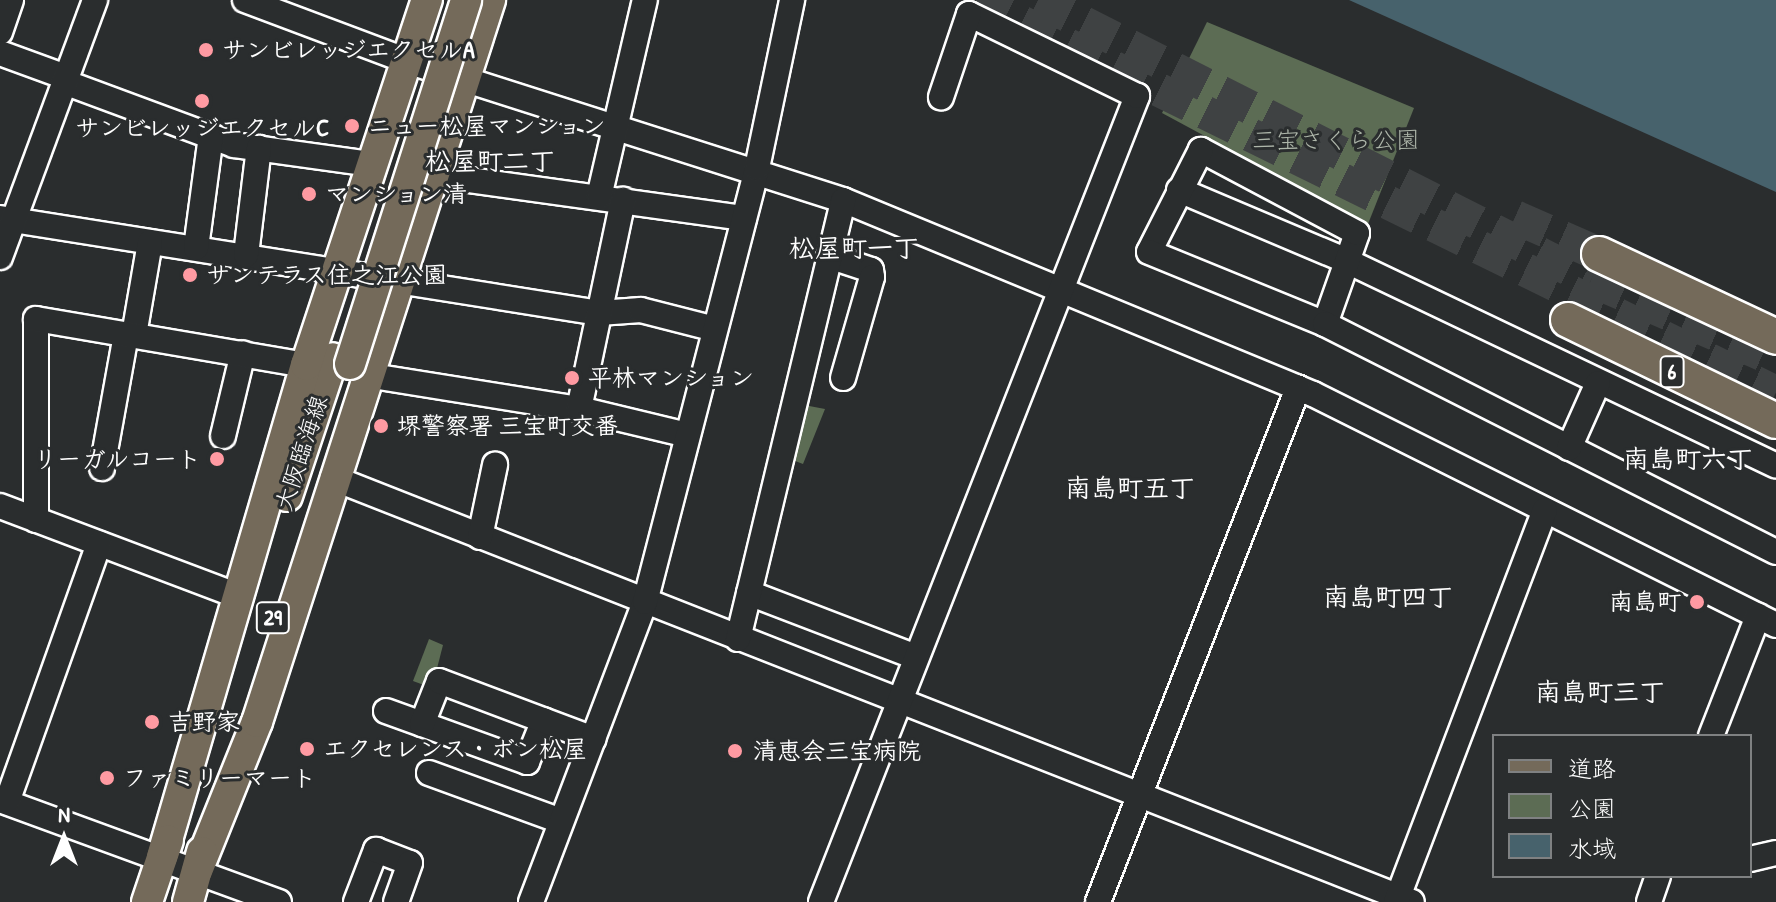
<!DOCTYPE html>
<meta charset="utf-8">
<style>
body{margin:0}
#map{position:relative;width:1776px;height:902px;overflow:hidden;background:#2a2d2e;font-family:"Patrick Hand","Klee One",sans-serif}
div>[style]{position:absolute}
.green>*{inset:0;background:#5c6c54}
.water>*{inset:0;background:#47626c}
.highway-tunnel>*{height:34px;margin-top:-17px;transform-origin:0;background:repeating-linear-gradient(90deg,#3f4243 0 34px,transparent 0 51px)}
.roads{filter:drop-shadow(2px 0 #fff) drop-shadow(-2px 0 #fff) drop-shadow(0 2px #fff) drop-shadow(0 -2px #fff)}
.minor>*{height:24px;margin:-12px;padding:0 12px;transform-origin:12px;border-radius:12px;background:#2a2d2e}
.major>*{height:30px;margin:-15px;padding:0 15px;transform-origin:15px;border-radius:15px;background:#746a5a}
.highway>*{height:34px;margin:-17px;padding:0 17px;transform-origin:17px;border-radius:17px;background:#746a5a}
.bridges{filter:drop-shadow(2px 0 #fff) drop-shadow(-2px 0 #fff) drop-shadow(0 2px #fff) drop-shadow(0 -2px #fff)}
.major-bridge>*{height:30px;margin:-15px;padding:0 15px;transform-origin:15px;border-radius:15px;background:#746a5a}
.dots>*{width:22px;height:22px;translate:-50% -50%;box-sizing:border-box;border:4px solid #2a2d2e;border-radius:50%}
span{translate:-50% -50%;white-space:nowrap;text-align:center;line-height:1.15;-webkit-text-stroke:6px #2a2d2e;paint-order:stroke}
.shield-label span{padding:2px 6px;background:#2a2d2e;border:2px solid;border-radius:6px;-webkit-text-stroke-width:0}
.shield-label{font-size:22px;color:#fff;font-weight:700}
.poi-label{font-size:24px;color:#fff;font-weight:700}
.left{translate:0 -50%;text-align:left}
.right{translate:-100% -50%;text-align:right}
.park-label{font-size:24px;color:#aeb6aa}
.street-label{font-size:24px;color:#fff}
.neighbourhood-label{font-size:26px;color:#fff;font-weight:700}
.legend{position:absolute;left:1492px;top:734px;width:260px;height:144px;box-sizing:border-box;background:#2a2d2e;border:2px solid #7f8182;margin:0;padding:10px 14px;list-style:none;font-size:24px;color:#fff}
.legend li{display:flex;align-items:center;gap:16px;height:40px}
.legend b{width:40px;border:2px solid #7f8182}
.north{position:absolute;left:24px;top:798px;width:80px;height:80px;-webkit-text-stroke:6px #2a2d2e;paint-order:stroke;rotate:0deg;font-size:22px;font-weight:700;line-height:32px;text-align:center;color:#fff}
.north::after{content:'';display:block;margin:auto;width:28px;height:36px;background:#fff;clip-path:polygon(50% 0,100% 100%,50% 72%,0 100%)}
</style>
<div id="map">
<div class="green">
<div style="clip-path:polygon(1207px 22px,1414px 108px,1368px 224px,1162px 113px)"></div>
<div style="clip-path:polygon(804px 405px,825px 409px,803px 464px,790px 459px)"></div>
<div style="clip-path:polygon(429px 639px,443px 645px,432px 688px,413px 681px)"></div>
</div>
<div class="water">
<div style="clip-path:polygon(1349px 0,1776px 0,1776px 192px)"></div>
</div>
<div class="highway-tunnel">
<div style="left:976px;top:0;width:891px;rotate:26.16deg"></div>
<div style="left:1038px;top:0;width:620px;rotate:26.85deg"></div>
<div style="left:1591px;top:280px;width:202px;rotate:23.4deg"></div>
<div style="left:1515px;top:217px;width:92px;rotate:23.8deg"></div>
</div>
<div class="roads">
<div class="minor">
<div style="left:245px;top:0;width:173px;rotate:20.6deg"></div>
<div style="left:407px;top:61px;width:458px;rotate:17.7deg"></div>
<div style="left:843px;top:200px;width:508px;rotate:22.43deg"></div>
<div style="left:1313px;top:394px;width:517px;rotate:26.52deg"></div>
<div style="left:0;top:32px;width:34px;rotate:-71deg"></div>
<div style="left:0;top:53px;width:70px;rotate:20deg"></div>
<div style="left:64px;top:82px;width:181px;rotate:20.3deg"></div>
<div style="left:234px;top:145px;width:138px;rotate:7.9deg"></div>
<div style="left:433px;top:175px;width:314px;rotate:7.9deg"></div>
<div style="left:1179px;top:190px;width:182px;rotate:22.9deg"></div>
<div style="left:1347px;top:261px;width:475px;rotate:25.5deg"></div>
<div style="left:599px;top:197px;width:202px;rotate:-76.9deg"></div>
<div style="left:0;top:218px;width:606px;rotate:9.01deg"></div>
<div style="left:599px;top:313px;width:42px;rotate:-4.1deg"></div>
<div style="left:641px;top:310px;width:76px;rotate:14.4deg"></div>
<div style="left:196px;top:248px;width:113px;rotate:-82.4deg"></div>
<div style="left:246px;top:255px;width:108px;rotate:-83.1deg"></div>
<div style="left:829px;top:256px;width:44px;rotate:18.4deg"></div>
<div style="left:871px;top:270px;width:7px;rotate:82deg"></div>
<div style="left:872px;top:277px;width:105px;rotate:106deg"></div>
<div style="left:0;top:257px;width:274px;rotate:-69.7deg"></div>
<div style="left:1325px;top:324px;width:96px;rotate:-70.6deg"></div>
<div style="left:1357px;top:233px;width:177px;rotate:-152deg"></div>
<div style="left:1201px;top:150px;width:114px;rotate:117deg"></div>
<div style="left:1149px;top:252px;width:190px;rotate:22.2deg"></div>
<div style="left:1325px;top:324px;width:505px;rotate:26.82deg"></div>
<div style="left:134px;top:335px;width:94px;rotate:-80.2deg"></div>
<div style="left:366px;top:375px;width:216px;rotate:9.1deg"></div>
<div style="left:579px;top:409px;width:111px;rotate:13.5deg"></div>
<div style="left:579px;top:409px;width:214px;rotate:-78.1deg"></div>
<div style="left:223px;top:436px;width:85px;rotate:-76.5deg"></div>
<div style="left:1569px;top:448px;width:71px;rotate:-66deg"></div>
<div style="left:102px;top:468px;width:136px;rotate:-79.8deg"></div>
<div style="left:333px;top:478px;width:1159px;rotate:21.45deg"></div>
<div style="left:0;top:506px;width:252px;rotate:20.7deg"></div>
<div style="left:36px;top:520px;width:201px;rotate:-90deg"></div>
<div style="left:36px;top:319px;width:274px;rotate:9.7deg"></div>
<div style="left:480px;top:537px;width:74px;rotate:-78.2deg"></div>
<div style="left:749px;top:593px;width:176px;rotate:21deg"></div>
<div style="left:738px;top:639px;width:451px;rotate:-76.5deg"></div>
<div style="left:386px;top:711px;width:150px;rotate:19.9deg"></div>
<div style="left:527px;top:762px;width:45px;rotate:-68deg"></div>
<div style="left:422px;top:724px;width:46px;rotate:-68.4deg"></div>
<div style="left:439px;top:681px;width:165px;rotate:20.6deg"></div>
<div style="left:1711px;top:736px;width:129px;rotate:-68.6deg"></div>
<div style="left:429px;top:773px;width:140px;rotate:20deg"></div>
<div style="left:0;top:800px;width:297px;rotate:20.1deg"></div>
<div style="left:7px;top:802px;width:274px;rotate:-70.4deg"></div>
<div style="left:1750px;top:859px;width:27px;rotate:-13deg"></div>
<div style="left:356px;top:902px;width:56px;rotate:-69deg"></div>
<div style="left:376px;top:850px;width:36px;rotate:21deg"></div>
<div style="left:410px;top:863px;width:41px;rotate:109.7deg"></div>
<div style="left:531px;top:902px;width:321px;rotate:-69.2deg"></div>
<div style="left:645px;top:602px;width:448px;rotate:-75.5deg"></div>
<div style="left:757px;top:168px;width:172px;rotate:-78.2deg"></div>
<div style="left:821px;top:902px;width:866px;rotate:-68.59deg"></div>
<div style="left:1137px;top:96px;width:187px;rotate:-154deg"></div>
<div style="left:969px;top:14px;width:88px;rotate:108.6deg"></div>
<div style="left:1098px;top:902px;width:552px;rotate:-68.74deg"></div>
<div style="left:1396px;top:902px;width:419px;rotate:-69.2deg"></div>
<div style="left:1649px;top:902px;width:28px;rotate:-71deg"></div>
</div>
<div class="major">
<div style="left:287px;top:496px;width:145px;rotate:-71.6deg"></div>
<div style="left:162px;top:857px;width:513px;rotate:-73.69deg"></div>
<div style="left:306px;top:365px;width:385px;rotate:-71.7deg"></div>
<div style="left:197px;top:871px;width:161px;rotate:-68.1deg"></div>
<div style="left:257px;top:722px;width:759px;rotate:-72.11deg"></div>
<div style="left:147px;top:902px;width:65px;rotate:-71.3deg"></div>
<div style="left:188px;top:902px;width:52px;rotate:-74.4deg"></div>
</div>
<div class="highway">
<div style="left:1599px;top:254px;width:195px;rotate:25.1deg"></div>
<div style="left:1568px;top:320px;width:231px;rotate:25.9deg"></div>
</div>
</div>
<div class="bridges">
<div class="major-bridge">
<div style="left:350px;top:364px;width:382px;rotate:-72.3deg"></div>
</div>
</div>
<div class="dots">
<div style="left:206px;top:50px;background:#ff9aa2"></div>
<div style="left:202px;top:101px;background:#ff9aa2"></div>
<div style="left:352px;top:126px;background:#ff9aa2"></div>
<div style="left:309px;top:194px;background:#ff9aa2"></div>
<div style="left:190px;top:275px;background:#ff9aa2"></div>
<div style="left:572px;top:378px;background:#ff9aa2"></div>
<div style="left:381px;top:426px;background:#ff9aa2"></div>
<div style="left:217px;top:459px;background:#ff9aa2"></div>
<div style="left:1697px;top:602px;background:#ff9aa2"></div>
<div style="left:152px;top:722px;background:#ff9aa2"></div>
<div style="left:307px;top:749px;background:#ff9aa2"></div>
<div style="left:735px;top:751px;background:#ff9aa2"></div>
<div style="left:107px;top:778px;background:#ff9aa2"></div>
</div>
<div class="shield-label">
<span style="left:1672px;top:372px">6</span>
<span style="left:273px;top:618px">29</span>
</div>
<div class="poi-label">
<span class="left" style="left:222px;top:50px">サンビレッジエクセルA</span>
<span class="left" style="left:368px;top:126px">ニュー松屋マンション</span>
<span style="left:202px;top:128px">サンビレッジエクセルC</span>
<span class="left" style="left:325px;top:194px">マンション清</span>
<span class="left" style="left:206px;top:275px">サンテラス住之江公園</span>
<span class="left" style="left:588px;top:378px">平林マンション</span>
<span class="left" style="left:397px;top:426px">堺警察署 三宝町交番</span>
<span class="right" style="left:201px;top:459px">リーガルコート</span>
<span class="right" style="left:1681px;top:602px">南島町</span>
<span class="left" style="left:168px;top:722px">吉野家</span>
<span class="left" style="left:323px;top:749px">エクセレンス・ボン松屋</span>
<span class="left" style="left:753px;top:751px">清恵会三宝病院</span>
<span class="left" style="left:123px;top:778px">ファミリーマート</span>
</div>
<div class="park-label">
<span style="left:1336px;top:140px">三宝さくら公園</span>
</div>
<div class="street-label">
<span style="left:301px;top:453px;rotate:-72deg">大阪臨海線</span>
</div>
<div class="neighbourhood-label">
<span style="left:490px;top:161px">松屋町二丁</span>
<span style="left:854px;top:248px">松屋町一丁</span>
<span style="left:1688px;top:459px">南島町六丁</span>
<span style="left:1130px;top:488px">南島町五丁</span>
<span style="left:1388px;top:597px">南島町四丁</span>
<span style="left:1600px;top:692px">南島町三丁</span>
</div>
<ul class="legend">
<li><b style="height:10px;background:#746a5a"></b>道路</li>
<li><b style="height:22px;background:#5c6c54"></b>公園</li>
<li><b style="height:22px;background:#47626c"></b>水域</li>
</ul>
<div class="north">N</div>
</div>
